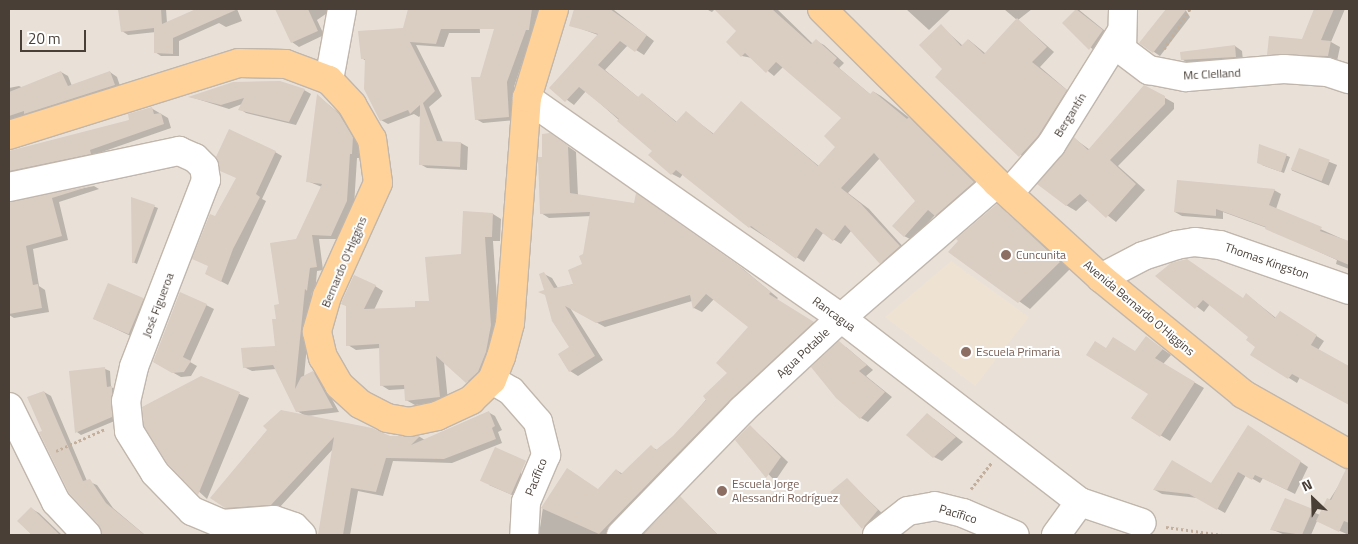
<!DOCTYPE html>
<meta charset="utf-8">
<style>
body{margin:0}
#map{position:relative;width:1358px;height:544px;overflow:hidden;background:#f5f0ea;font-family:"Titillium Web",sans-serif}
div>[style]{position:absolute}
.residential>*{inset:0;background:#e9e1d7;transform-origin:0 0}
.education>*{inset:0;background:#eee2d3}
.shadow>*{inset:0;background:#0003;transform-origin:0 0}
.building>*{inset:0;background:#dacdc2;transform-origin:0 0}
.path>*{height:3px;margin-top:-1.5px;transform-origin:0;background:repeating-linear-gradient(90deg,#c3af9c 0 2.5px,transparent 0 5px)}
.roads{filter:drop-shadow(1px 0 #c1b6ac) drop-shadow(-1px 0 #c1b6ac) drop-shadow(0 1px #c1b6ac) drop-shadow(0 -1px #c1b6ac)}
.minor>*{height:28px;margin:-14px;padding:0 14px;transform-origin:14px;border-radius:14px;background:#fff}
.major>*{height:28px;margin:-14px;padding:0 14px;transform-origin:14px;border-radius:14px;background:#ffd299}
.dots>*{width:14px;height:14px;translate:-50% -50%;box-sizing:border-box;border:2px solid #fff;border-radius:50%}
span{translate:-50% -50%;white-space:nowrap;text-align:center;line-height:1.15;-webkit-text-stroke:4px #fff;paint-order:stroke}
.street-label{font-size:12px;color:#493f37}
.education-label{font-size:12px;color:#785e54}
.left{translate:0 -50%;text-align:left}
.frame{position:absolute;inset:0;border:10px solid #493f37;pointer-events:none}
.north{position:absolute;left:1288px;top:474px;width:50px;height:50px;-webkit-text-stroke:4px #fff;paint-order:stroke;rotate:336deg;font-size:14px;font-weight:700;line-height:20px;text-align:center;color:#493f37}
.north::after{content:'';display:block;margin:auto;width:18px;height:22px;background:#493f37;clip-path:polygon(50% 0,100% 100%,50% 72%,0 100%)}
.scale{position:absolute;left:20px;top:30px;width:66px;height:22px;box-sizing:border-box;border:2px solid #493f37;border-top:0;padding-left:6px;font-size:15px;line-height:18px;white-space:nowrap;color:#493f37;-webkit-text-stroke:4px #fff;paint-order:stroke}
</style>
<div id="map">
<div class="residential">
<div style="left:9px;top:9px;width:1340px;height:526px"></div>
</div>
<div class="education">
<div style="clip-path:polygon(951px 261px,1029px 317px,975px 386px,885px 317px)"></div>
</div>
<div class="shadow">
<div style="clip-path:polygon(119px 9px,166px 9px,167px 23px,199px 9px,237px 9px,242px 21px,226px 27px,219px 23px,179px 41px,179px 56px,161px 56px,155px 52px,156px 32px,128px 35px,122px 31px)"></div>
<div style="clip-path:polygon(276px 9px,333px 9px,317px 20px,324px 35px,299px 47px,292px 42px)"></div>
<div style="clip-path:polygon(409px 9px,479px 9px,480px 33px,449px 33px,444px 47px,416px 45px,442px 96px,429px 107px,443px 142px,461px 143px,468px 147px,467px 170px,427px 168px,420px 164px,421px 115px,419px 117px,414px 114px,388px 124px,381px 120px,366px 61px,362px 58px,404px 29px)"></div>
<div style="clip-path:polygon(503px 9px,540px 9px,514px 87px,516px 120px,483px 123px,476px 119px,502px 82px)"></div>
<div style="clip-path:polygon(576px 9px,614px 10px,654px 41px,644px 55px,628px 45px,605px 70px,639px 98px,642px 94px,649px 99px,678px 123px,686px 113px,714px 134px,741px 102px,820px 167px,837px 147px,843px 118px,783px 67px,774px 76px,752px 58px,742px 56px,738px 31px,716px 9px,777px 9px,813px 44px,816px 41px,824px 45px,844px 63px,839px 68px,871px 95px,874px 92px,881px 96px,916px 123px,981px 187px,943px 220px,935px 215px,912px 240px,904px 236px,916px 201px,880px 158px,848px 193px,869px 209px,907px 251px,888px 267px,851px 231px,841px 244px,823px 233px,804px 262px,750px 227px,683px 174px,680px 178px,672px 174px,654px 151px,586px 91px,574px 105px,551px 88px,598px 35px,571px 25px)"></div>
<div style="clip-path:polygon(706px 9px,715px 9px,712px 12px)"></div>
<div style="clip-path:polygon(906px 9px,951px 9px,929px 30px)"></div>
<div style="clip-path:polygon(1004px 9px,1032px 9px,1018px 20px,1054px 52px,1040px 67px,1074px 96px,1028px 161px,937px 77px,944px 69px,941px 26px,963px 46px,969px 40px,986px 54px,1017px 20px)"></div>
<div style="clip-path:polygon(1078px 9px,1110px 35px,1097px 53px,1063px 23px)"></div>
<div style="clip-path:polygon(1168px 9px,1185px 9px,1190px 17px,1160px 56px,1141px 43px)"></div>
<div style="clip-path:polygon(1316px 9px,1345px 9px,1331px 42px,1340px 47px,1337px 61px,1278px 59px,1269px 54px,1303px 40px)"></div>
<div style="clip-path:polygon(1235px 46px,1242px 51px,1243px 61px,1189px 64px,1182px 59px)"></div>
<div style="clip-path:polygon(61px 72px,68px 76px,72px 86px,110px 72px,117px 77px,121px 89px,9px 121px,9px 88px,19px 86px,23px 88px)"></div>
<div style="clip-path:polygon(1144px 86px,1174px 103px,1174px 109px,1118px 166px,1145px 190px,1116px 222px,1088px 200px,1076px 211px,1066px 205px,1075px 139px,1090px 150px)"></div>
<div style="clip-path:polygon(304px 90px,311px 94px,296px 125px,246px 113px,240px 109px,242px 104px,229px 109px,191px 97px)"></div>
<div style="clip-path:polygon(318px 96px,347px 120px,360px 142px,359px 158px,357px 158px,354px 206px,338px 239px,319px 239px,323px 270px,317px 271px,315px 294px,312px 292px,304px 377px,313px 372px,320px 377px,339px 412px,307px 416px,390px 437px,420px 437px,425px 440px,488px 412px,495px 416px,502px 430px,498px 432px,502px 443px,452px 463px,393px 461px,383px 496px,358px 491px,350px 535px,319px 535px,333px 449px,279px 508px,233px 511px,225px 507px,304px 415px,297px 411px,276px 369px,252px 371px,244px 367px,277px 347px,280px 305px,297px 240px,322px 187px,307px 181px)"></div>
<div style="clip-path:polygon(151px 108px,168px 118px,171px 128px,96px 154px,97px 157px,9px 177px,9px 152px,131px 121px)"></div>
<div style="clip-path:polygon(559px 140px,576px 152px,578px 196px,635px 205px,644px 200px,743px 269px,778px 298px,776px 300px,821px 327px,616px 535px,539px 535px,543px 507px,599px 490px,616px 470px,623px 474px,651px 447px,657px 450px,674px 437px,729px 373px,750px 326px,714px 299px,702px 312px,694px 308px,692px 301px,605px 327px,570px 308px,603px 360px,578px 376px,570px 371px,571px 348px,545px 291px,544px 274px,552px 278px,558px 288px,574px 284px,584px 265px,591px 216px,549px 218px,541px 213px)"></div>
<div style="clip-path:polygon(1260px 145px,1290px 157px,1284px 173px,1262px 165px)"></div>
<div style="left:1300px;top:150px;width:40px;height:22px;rotate:22deg"></div>
<div style="clip-path:polygon(275px 152px,282px 156px,262px 199px,266px 201px,228px 285px,213px 277px,210px 267px,216px 218px,237px 178px)"></div>
<div style="clip-path:polygon(94px 186px,99px 189px,59px 202px,68px 240px,33px 249px,39px 286px,45px 290px,49px 312px,14px 318px,9px 315px,9px 203px)"></div>
<div style="clip-path:polygon(1274px 190px,1281px 194px,1276px 209px,1349px 242px,1349px 269px,1336px 264px,1337px 260px,1267px 228px,1223px 212px,1223px 219px,1182px 216px,1175px 212px)"></div>
<div style="clip-path:polygon(133px 199px,158px 208px,137px 264px,133px 262px)"></div>
<div style="clip-path:polygon(997px 205px,1070px 269px,1030px 309px,950px 252px)"></div>
<div style="clip-path:polygon(464px 213px,493px 214px,501px 219px,500px 241px,493px 241px,499px 330px,475px 387px,444px 362px,448px 401px,415px 405px,406px 400px,405px 389px,389px 390px,381px 385px,380px 348px,356px 350px,348px 345px,347px 306px,342px 304px,375px 286px,383px 291px,374px 310px,417px 308px,430px 302px,462px 255px)"></div>
<div style="clip-path:polygon(1157px 276px,1244px 299px,1247px 295px,1276px 318px,1288px 317px,1324px 341px,1318px 350px,1349px 367px,1349px 401px,1300px 377px,1297px 383px,1289px 378px,1252px 354px,1257px 347px,1249px 336px,1210px 304px,1204px 312px)"></div>
<div style="clip-path:polygon(143px 299px,151px 303px,137px 339px,95px 319px)"></div>
<div style="clip-path:polygon(206px 305px,214px 309px,190px 362px,197px 366px,191px 376px,181px 377px,154px 362px)"></div>
<div style="clip-path:polygon(1147px 338px,1171px 355px,1163px 364px,1204px 388px,1170px 441px,1132px 418px,1150px 394px,1135px 352px)"></div>
<div style="clip-path:polygon(846px 347px,873px 370px,866px 376px,892px 397px,868px 422px,861px 418px)"></div>
<div style="clip-path:polygon(105px 369px,110px 371px,111px 387px,117px 390px,117px 420px,81px 435px,77px 432px)"></div>
<div style="clip-path:polygon(201px 378px,249px 398px,207px 499px,168px 463px)"></div>
<div style="clip-path:polygon(44px 392px,51px 396px,87px 481px,97px 485px,113px 508px,145px 535px,103px 535px,104px 532px,43px 432px)"></div>
<div style="clip-path:polygon(934px 419px,963px 442px,942px 461px,934px 457px)"></div>
<div style="clip-path:polygon(750px 426px,788px 462px,775px 481px,736px 440px)"></div>
<div style="clip-path:polygon(1256px 431px,1308px 467px,1295px 494px,1263px 478px,1260px 483px,1246px 475px,1225px 513px,1198px 498px,1162px 494px,1155px 490px,1212px 485px)"></div>
<div style="clip-path:polygon(522px 462px,519px 498px,489px 485px)"></div>
<div style="clip-path:polygon(847px 480px,884px 515px,871px 533px,832px 492px)"></div>
<div style="clip-path:polygon(1339px 485px,1349px 490px,1349px 535px,1317px 521px,1311px 535px,1285px 535px,1271px 529px,1286px 500px,1320px 515px)"></div>
<div style="clip-path:polygon(681px 498px,718px 535px,642px 535px)"></div>
<div style="clip-path:polygon(32px 509px,39px 513px,62px 535px,32px 535px,19px 521px)"></div>
</div>
<div class="building">
<div style="clip-path:polygon(118px 9px,161px 9px,162px 24px,196px 9px,238px 9px,173px 38px,173px 54px,154px 53px,154px 28px,121px 32px)"></div>
<div style="clip-path:polygon(275px 9px,308px 9px,318px 31px,291px 43px)"></div>
<div style="clip-path:polygon(408px 9px,532px 9px,529px 30px,526px 30px,507px 82px,509px 117px,475px 120px,471px 77px,480px 77px,494px 29px,441px 29px,436px 44px,410px 42px,435px 91px,423px 103px,437px 141px,461px 142px,460px 167px,419px 165px,420px 105px,410px 114px,408px 110px,380px 121px,364px 89px,365px 59px,361px 59px,358px 31px,403px 28px)"></div>
<div style="clip-path:polygon(574px 9px,610px 9px,647px 35px,635px 52px,620px 41px,598px 65px,638px 97px,642px 93px,676px 122px,686px 111px,713px 134px,741px 101px,818px 166px,835px 147px,824px 136px,841px 118px,776px 62px,766px 73px,745px 53px,741px 57px,726px 42px,736px 31px,714px 9px,772px 9px,811px 44px,816px 39px,837px 58px,833px 63px,870px 94px,873px 91px,907px 119px,909px 117px,974px 182px,935px 216px,928px 210px,904px 237px,892px 226px,915px 201px,874px 153px,841px 188px,861px 204px,900px 246px,880px 264px,845px 225px,833px 241px,816px 228px,796px 259px,751px 226px,749px 228px,676px 170px,671px 175px,648px 155px,652px 151px,617px 121px,619px 119px,579px 87px,565px 102px,549px 88px,598px 34px,569px 26px)"></div>
<div style="clip-path:polygon(1076px 9px,1103px 30px,1089px 50px,1062px 23px)"></div>
<div style="clip-path:polygon(1166px 9px,1187px 9px,1153px 53px,1139px 43px)"></div>
<div style="clip-path:polygon(1314px 9px,1334px 9px,1321px 40px,1331px 41px,1328px 56px,1267px 55px,1269px 36px,1302px 39px)"></div>
<div style="clip-path:polygon(1017px 18px,1047px 47px,1032px 62px,1067px 90px,1038px 136px,1019px 157px,935px 77px,942px 69px,919px 45px,941px 24px,961px 46px,968px 39px,984px 54px)"></div>
<div style="clip-path:polygon(1235px 45px,1236px 57px,1181px 60px,1180px 52px)"></div>
<div style="clip-path:polygon(61px 71px,68px 86px,110px 71px,115px 85px,24px 114px,24px 111px,9px 116px,9px 92px)"></div>
<div style="clip-path:polygon(280px 81px,305px 89px,289px 122px,238px 110px,244px 98px,221px 105px,188px 97px,233px 82px)"></div>
<div style="clip-path:polygon(1144px 85px,1165px 96px,1165px 104px,1110px 160px,1136px 184px,1106px 218px,1080px 194px,1066px 206px,1037px 184px,1074px 137px,1088px 150px)"></div>
<div style="clip-path:polygon(317px 94px,339px 114px,353px 137px,352px 154px,350px 154px,347px 201px,331px 236px,312px 235px,317px 267px,310px 268px,307px 291px,305px 289px,295px 389px,301px 377px,313px 371px,333px 408px,296px 412px,273px 365px,243px 368px,241px 348px,275px 346px,272px 319px,276px 319px,274px 305px,279px 304px,270px 243px,296px 239px,322px 184px,306px 182px)"></div>
<div style="clip-path:polygon(152px 107px,154px 114px,161px 113px,164px 124px,90px 150px,91px 154px,9px 171px,9px 151px,129px 120px,128px 114px)"></div>
<div style="clip-path:polygon(229px 129px,276px 151px,256px 194px,260px 197px,233px 249px,221px 282px,205px 274px,208px 266px,192px 259px,210px 214px,215px 216px,236px 178px,220px 171px,216px 157px)"></div>
<div style="clip-path:polygon(550px 133px,568px 146px,570px 193px,634px 203px,636px 193px,735px 263px,771px 292px,769px 294px,814px 322px,731px 399px,599px 534px,541px 508px,567px 468px,598px 489px,616px 469px,621px 474px,651px 445px,656px 450px,673px 436px,706px 400px,703px 396px,727px 373px,716px 363px,748px 327px,706px 294px,693px 309px,690px 295px,596px 323px,565px 306px,595px 356px,569px 372px,558px 354px,569px 347px,552px 321px,545px 295px,538px 292px,544px 290px,539px 274px,544px 272px,554px 288px,573px 284px,568px 270px,582px 264px,579px 256px,583px 254px,590px 212px,540px 214px,538px 157px,542px 157px,542px 134px)"></div>
<div style="clip-path:polygon(1259px 144px,1287px 154px,1281px 172px,1257px 163px)"></div>
<div style="left:1299px;top:148px;width:33px;height:23px;rotate:21deg"></div>
<div style="clip-path:polygon(1177px 180px,1275px 189px,1269px 205px,1322px 227px,1320px 231px,1349px 241px,1349px 265px,1265px 229px,1266px 227px,1216px 209px,1216px 216px,1174px 212px)"></div>
<div style="clip-path:polygon(94px 185px,52px 198px,62px 236px,26px 246px,33px 285px,38px 284px,42px 308px,9px 314px,9px 202px)"></div>
<div style="clip-path:polygon(131px 197px,155px 205px,134px 263px,132px 263px)"></div>
<div style="clip-path:polygon(997px 204px,1060px 262px,1018px 303px,948px 252px,958px 241px,956px 239px)"></div>
<div style="clip-path:polygon(463px 211px,493px 213px,492px 237px,485px 237px,491px 325px,486px 352px,478px 372px,466px 383px,436px 356px,440px 397px,405px 401px,404px 385px,380px 386px,379px 344px,346px 346px,346px 306px,341px 304px,342px 301px,354px 275px,376px 285px,364px 309px,415px 307px,415px 301px,429px 301px,425px 257px,461px 254px)"></div>
<div style="clip-path:polygon(1187px 259px,1243px 298px,1246px 293px,1275px 318px,1280px 311px,1317px 335px,1311px 345px,1349px 366px,1349px 405px,1292px 374px,1288px 379px,1250px 355px,1255px 347px,1246px 340px,1248px 337px,1203px 300px,1195px 309px,1155px 276px,1171px 263px)"></div>
<div style="left:108px;top:283px;width:39px;height:39px;rotate:23deg"></div>
<div style="clip-path:polygon(180px 292px,207px 304px,183px 357px,191px 361px,184px 372px,172px 373px,153px 362px)"></div>
<div style="clip-path:polygon(1146px 336px,1163px 349px,1155px 358px,1195px 382px,1160px 437px,1131px 418px,1148px 394px,1086px 355px,1095px 341px,1106px 348px,1113px 337px,1135px 351px)"></div>
<div style="clip-path:polygon(839px 341px,867px 365px,859px 371px,885px 392px,860px 419px,836px 398px,811px 367px)"></div>
<div style="clip-path:polygon(105px 367px,107px 387px,112px 386px,112px 417px,75px 433px,69px 371px)"></div>
<div style="clip-path:polygon(201px 376px,240px 392px,198px 495px,167px 463px,144px 426px,142px 407px)"></div>
<div style="clip-path:polygon(44px 391px,83px 481px,90px 479px,106px 503px,145px 535px,102px 535px,98px 524px,69px 493px,39px 432px,42px 431px,27px 397px)"></div>
<div style="clip-path:polygon(281px 410px,372px 428px,390px 436px,420px 436px,411px 445px,489px 411px,495px 426px,492px 428px,496px 439px,444px 459px,386px 458px,376px 492px,351px 488px,343px 535px,318px 535px,334px 437px,271px 505px,225px 508px,210px 498px,267px 430px,263px 426px)"></div>
<div style="clip-path:polygon(927px 413px,956px 437px,933px 458px,906px 435px)"></div>
<div style="clip-path:polygon(750px 425px,781px 457px,766px 478px,735px 440px)"></div>
<div style="clip-path:polygon(1248px 425px,1301px 461px,1287px 490px,1255px 475px,1252px 480px,1238px 472px,1217px 510px,1189px 494px,1153px 490px,1172px 460px,1211px 483px)"></div>
<div style="left:495px;top:447px;width:34px;height:37px;rotate:24deg"></div>
<div style="clip-path:polygon(1346px 469px,1349px 470px,1349px 523px,1344px 521px,1339px 532px,1316px 521px,1327px 498px,1331px 500px)"></div>
<div style="clip-path:polygon(847px 478px,878px 510px,862px 529px,830px 492px)"></div>
<div style="clip-path:polygon(680px 496px,718px 535px,643px 535px)"></div>
<div style="clip-path:polygon(1285px 498px,1313px 509px,1302px 535px,1270px 530px)"></div>
<div style="clip-path:polygon(31px 507px,60px 535px,32px 535px,17px 521px)"></div>
</div>
<div class="path">
<div style="left:1164px;top:49px;width:48px;rotate:-57deg"></div>
<div style="left:56px;top:451px;width:54px;rotate:-24.2deg"></div>
<div style="left:971px;top:489px;width:33px;rotate:-52deg"></div>
<div style="left:1166px;top:527px;width:57px;rotate:8.1deg"></div>
</div>
<div class="roads">
<div class="minor">
<div style="left:1123px;top:9px;width:41px;rotate:91.4deg"></div>
<div style="left:1122px;top:50px;width:34px;rotate:37deg"></div>
<div style="left:1149px;top:70px;width:38px;rotate:11deg"></div>
<div style="left:1186px;top:77px;width:98px;rotate:-4.7deg"></div>
<div style="left:1284px;top:69px;width:43px;rotate:4deg"></div>
<div style="left:1327px;top:72px;width:23px;rotate:18deg"></div>
<div style="left:329px;top:80px;width:72px;rotate:-79.6deg"></div>
<div style="left:527px;top:98px;width:383px;rotate:35deg"></div>
<div style="left:841px;top:318px;width:302px;rotate:37.6deg"></div>
<div style="left:1080px;top:502px;width:65px;rotate:18.7deg"></div>
<div style="left:9px;top:187px;width:174px;rotate:-12deg"></div>
<div style="left:179px;top:151px;width:17px;rotate:24deg"></div>
<div style="left:195px;top:158px;width:13px;rotate:45deg"></div>
<div style="left:204px;top:167px;width:13px;rotate:81deg"></div>
<div style="left:206px;top:180px;width:200px;rotate:111.1deg"></div>
<div style="left:134px;top:367px;width:35px;rotate:103deg"></div>
<div style="left:126px;top:401px;width:30px;rotate:84deg"></div>
<div style="left:129px;top:431px;width:49px;rotate:58.2deg"></div>
<div style="left:155px;top:473px;width:53px;rotate:45.8deg"></div>
<div style="left:192px;top:511px;width:33px;rotate:23deg"></div>
<div style="left:222px;top:524px;width:52px;rotate:-4.4deg"></div>
<div style="left:274px;top:520px;width:21px;rotate:19deg"></div>
<div style="left:294px;top:527px;width:11px;rotate:45deg"></div>
<div style="left:1009px;top:193px;width:64px;rotate:-48.8deg"></div>
<div style="left:1051px;top:145px;width:134px;rotate:-58.1deg"></div>
<div style="left:1101px;top:278px;width:47px;rotate:-27.6deg"></div>
<div style="left:1143px;top:256px;width:35px;rotate:-18deg"></div>
<div style="left:1176px;top:245px;width:19px;rotate:-9deg"></div>
<div style="left:1195px;top:242px;width:25px;rotate:7deg"></div>
<div style="left:1220px;top:245px;width:137px;rotate:19.2deg"></div>
<div style="left:492px;top:380px;width:22px;rotate:30deg"></div>
<div style="left:511px;top:391px;width:41px;rotate:48.9deg"></div>
<div style="left:538px;top:422px;width:34px;rotate:76deg"></div>
<div style="left:546px;top:455px;width:51px;rotate:113.1deg"></div>
<div style="left:526px;top:502px;width:33px;rotate:93deg"></div>
<div style="left:9px;top:407px;width:106px;rotate:63.7deg"></div>
<div style="left:56px;top:502px;width:45px;rotate:46.8deg"></div>
<div style="left:621px;top:535px;width:174px;rotate:-45.9deg"></div>
<div style="left:742px;top:410px;width:135px;rotate:-42.9deg"></div>
<div style="left:841px;top:318px;width:206px;rotate:-40.9deg"></div>
<div style="left:877px;top:535px;width:39px;rotate:-38deg"></div>
<div style="left:908px;top:511px;width:27px;rotate:-10deg"></div>
<div style="left:935px;top:506px;width:29px;rotate:14deg"></div>
<div style="left:963px;top:513px;width:56px;rotate:22.9deg"></div>
<div style="left:1056px;top:535px;width:41px;rotate:-54deg"></div>
</div>
<div class="major">
<div style="left:822px;top:9px;width:247px;rotate:44.8deg"></div>
<div style="left:997px;top:183px;width:141px;rotate:42.4deg"></div>
<div style="left:1101px;top:278px;width:183px;rotate:39.2deg"></div>
<div style="left:1243px;top:394px;width:122px;rotate:29.5deg"></div>
<div style="left:9px;top:135px;width:241px;rotate:-17.4deg"></div>
<div style="left:239px;top:63px;width:47px;rotate:1.2deg"></div>
<div style="left:286px;top:64px;width:46px;rotate:20.4deg"></div>
<div style="left:329px;top:80px;width:34px;rotate:47deg"></div>
<div style="left:352px;top:105px;width:39px;rotate:60deg"></div>
<div style="left:372px;top:139px;width:44px;rotate:82.2deg"></div>
<div style="left:378px;top:183px;width:124px;rotate:114.3deg"></div>
<div style="left:327px;top:296px;width:37px;rotate:106deg"></div>
<div style="left:317px;top:332px;width:26px;rotate:77deg"></div>
<div style="left:323px;top:357px;width:32px;rotate:60deg"></div>
<div style="left:339px;top:385px;width:28px;rotate:42deg"></div>
<div style="left:360px;top:404px;width:30px;rotate:27deg"></div>
<div style="left:387px;top:418px;width:22px;rotate:10deg"></div>
<div style="left:409px;top:422px;width:29px;rotate:-12deg"></div>
<div style="left:437px;top:416px;width:38px;rotate:-25deg"></div>
<div style="left:471px;top:400px;width:29px;rotate:-44deg"></div>
<div style="left:492px;top:380px;width:25px;rotate:-69deg"></div>
<div style="left:501px;top:357px;width:35px;rotate:-75deg"></div>
<div style="left:510px;top:323px;width:226px;rotate:-85.7deg"></div>
<div style="left:527px;top:98px;width:93px;rotate:-73.1deg"></div>
</div>
</div>
<div class="dots">
<div style="left:1006px;top:255px;background:#8d6e63"></div>
<div style="left:966px;top:352px;background:#8d6e63"></div>
<div style="left:722px;top:491px;background:#8d6e63"></div>
</div>
<div class="street-label">
<span style="left:1212px;top:74px;rotate:-3deg">Mc Clelland</span>
<span style="left:1070px;top:115px;rotate:-58deg">Bergantín</span>
<span style="left:1267px;top:261px;rotate:19deg">Thomas Kingston</span>
<span style="left:344px;top:262px;rotate:-67deg">Bernardo O'Higgins</span>
<span style="left:158px;top:305px;rotate:-69deg">José Figueroa</span>
<span style="left:1139px;top:308px;rotate:40deg">Avenida Bernardo O'Higgins</span>
<span style="left:834px;top:314px;rotate:36deg">Rancagua</span>
<span style="left:803px;top:353px;rotate:-43deg">Agua Potable</span>
<span style="left:536px;top:477px;rotate:-68deg">Pacífico</span>
<span style="left:958px;top:514px;rotate:17deg">Pacífico</span>
</div>
<div class="education-label">
<span class="left" style="left:1016px;top:255px">Cuncunita</span>
<span class="left" style="left:976px;top:352px">Escuela Primaria</span>
<span class="left" style="left:732px;top:491px">Escuela Jorge<br>Alessandri Rodríguez</span>
</div>
<div class="frame"></div>
<div class="north">N</div>
<div class="scale">20 m</div>
</div>
